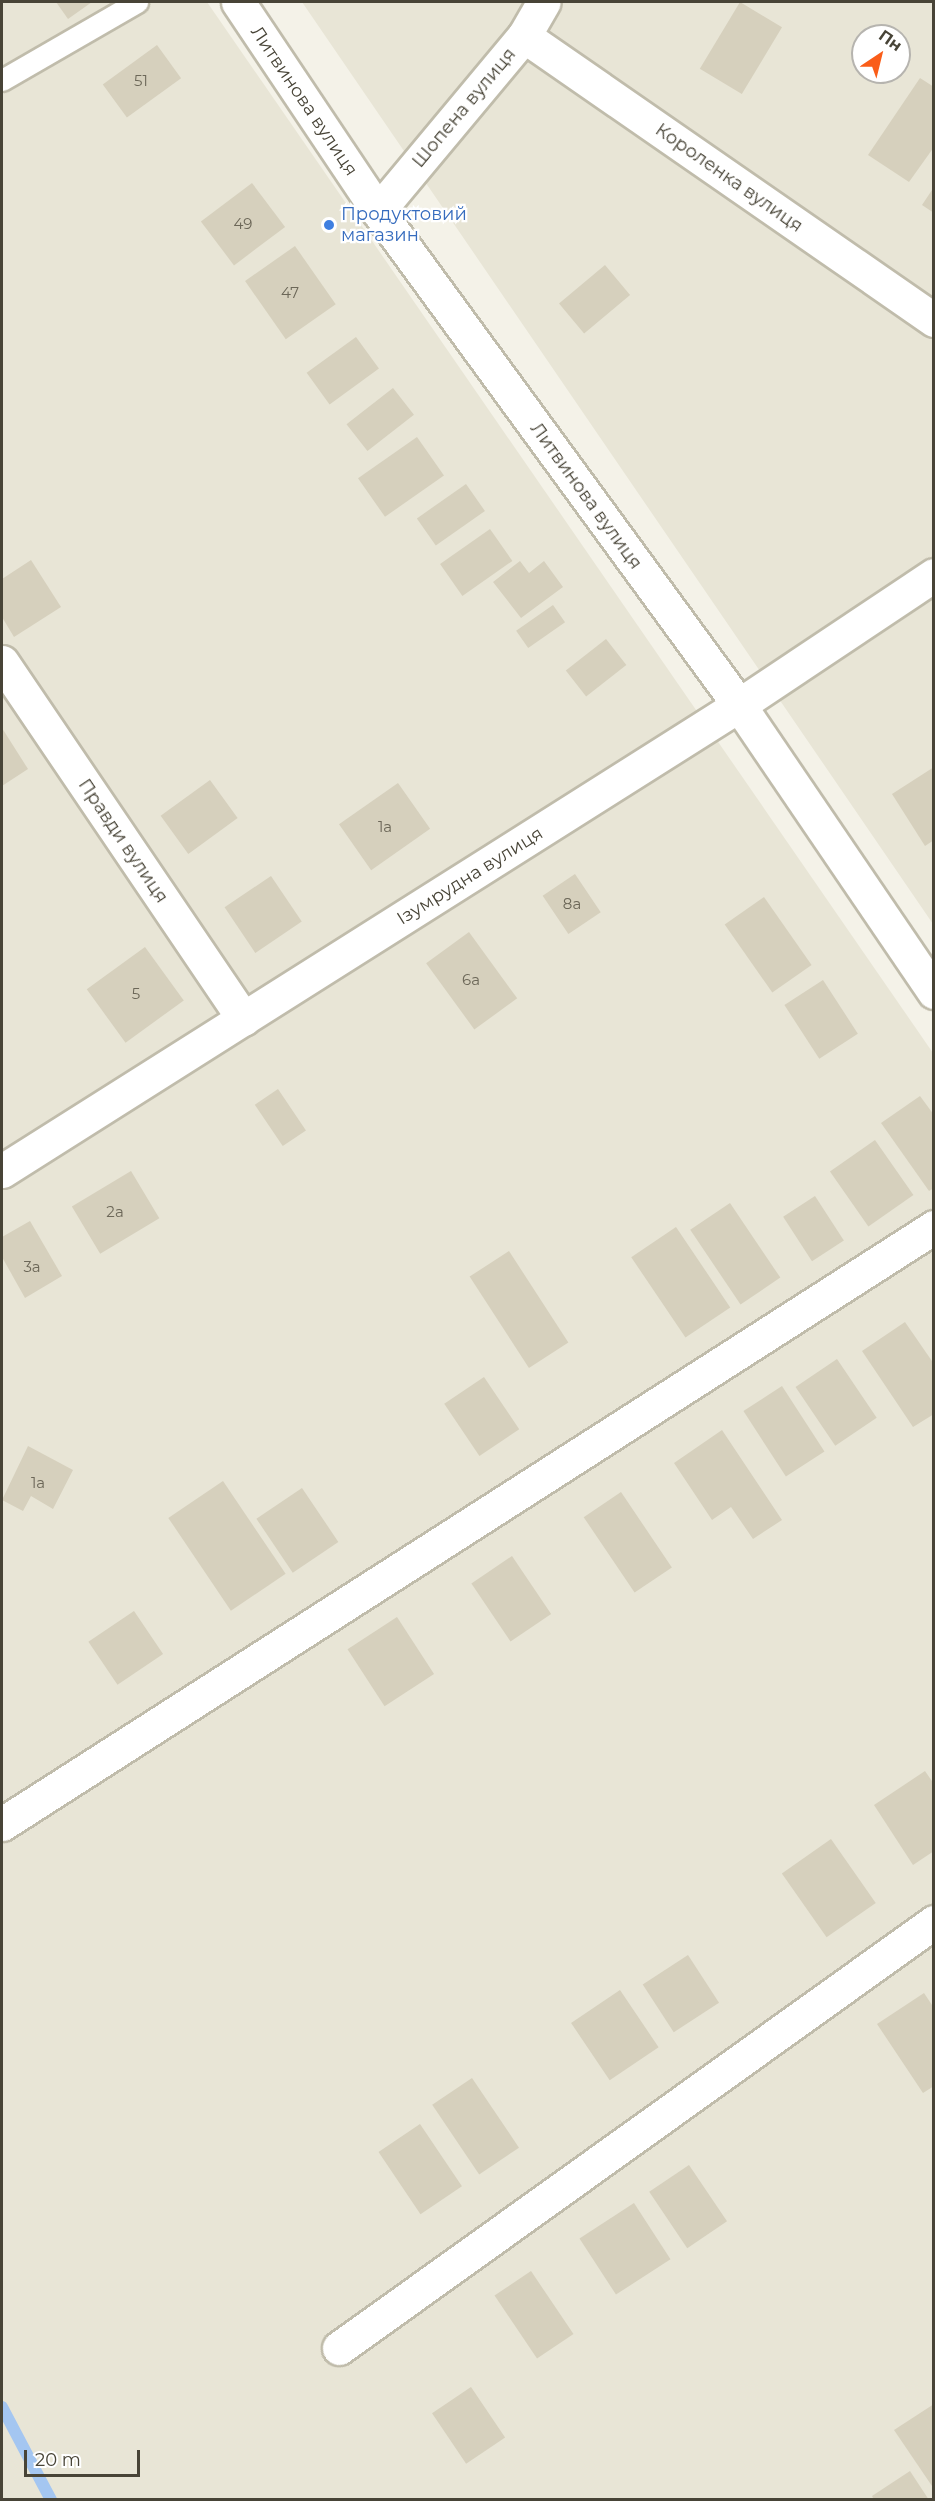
<!DOCTYPE html>
<meta charset="utf-8">
<style>
body{margin:0}
#map{position:relative;width:935px;height:2501px;overflow:hidden;background:#f4f2e8;font-family:Montserrat,sans-serif}
div>[style]{position:absolute}
.residential>*{inset:0;background:#e8e5d6}
.stream>*{height:12px;margin:-6px;padding:0 6px;transform-origin:6px;border-radius:6px;background:#a4c6f1}
.building>*{inset:0;background:#d6d0bd;transform-origin:0 0}
.roads{filter:drop-shadow(2px 0 #c0bcab) drop-shadow(-2px 0 #c0bcab) drop-shadow(0 2px #c0bcab) drop-shadow(0 -2px #c0bcab)}
.lane>*{height:21px;margin:-10.5px;padding:0 10.5px;transform-origin:10.5px;border-radius:10.5px;background:#fff}
.street>*{height:33px;margin:-16.5px;padding:0 16.5px;transform-origin:16.5px;border-radius:16.5px;background:#fff}
.dots>*{width:16px;height:16px;translate:-50% -50%;box-sizing:border-box;border:3px solid #fff;border-radius:50%}
span{translate:-50% -50%;white-space:nowrap;text-align:center;line-height:1.15;-webkit-text-stroke:4.5px #fff;paint-order:stroke}
.number-label{font-size:15px;color:#6c6758}
.number-label span{-webkit-text-stroke-width:0}
.street-label{font-size:18px;color:#484437}
.shop-label{font-size:18px;color:#366cbe}
.left{translate:0 -50%;text-align:left}
.frame{position:absolute;inset:0;border:3px solid #484437;pointer-events:none}
.north{position:absolute;left:851px;top:24px;width:60px;height:60px;box-sizing:border-box;background:#fff;border:2px solid #b6b4af;border-radius:50%;rotate:35deg;font-size:16px;font-weight:700;line-height:24px;text-align:center;color:#484437}
.north::after{content:'';display:block;margin:auto;width:21px;height:27px;background:#fa5d19;clip-path:polygon(50% 0,100% 100%,50% 72%,0 100%)}
.scale{position:absolute;left:24px;top:2450px;width:116px;height:27px;box-sizing:border-box;border:3px solid #484437;border-top:0;padding-left:8px;font-size:18px;line-height:21px;white-space:nowrap;color:#484437;-webkit-text-stroke:4px #fff;paint-order:stroke}
</style>
<div id="map">
<div class="residential">
<div style="clip-path:polygon(2px 2px,207px 2px,933px 1053px,933px 2499px,2px 2500px)"></div>
<div style="clip-path:polygon(evenodd,302px 2px,933px 2px,933px 924px,302px 2px,863px 36px,899px 36px,899px 72px,863px 72px,863px 36px)"></div>
</div>
<div class="stream">
<div style="left:2px;top:2407px;width:105px;rotate:62.2deg"></div>
</div>
<div class="building">
<div style="clip-path:polygon(56px 2px,92px 2px,68px 19px)"></div>
<div style="left:740px;top:2px;width:49px;height:78px;rotate:31deg"></div>
<div style="left:157px;top:45px;width:41px;height:67px;rotate:54deg"></div>
<div style="clip-path:polygon(920px 78px,934px 87px,934px 147px,909px 182px,868px 155px)"></div>
<div style="left:252px;top:183px;width:55px;height:64px;rotate:53deg"></div>
<div style="clip-path:polygon(934px 187px,934px 213px,922px 205px)"></div>
<div style="left:295px;top:246px;width:71px;height:61px;rotate:55deg"></div>
<div style="left:605px;top:265px;width:39px;height:60px;rotate:50deg"></div>
<div style="left:356px;top:337px;width:39px;height:61px;rotate:54deg"></div>
<div style="left:393px;top:388px;width:34px;height:59px;rotate:52deg"></div>
<div style="left:417px;top:437px;width:47px;height:72px;rotate:55deg"></div>
<div style="left:466px;top:484px;width:33px;height:60px;rotate:55deg"></div>
<div style="left:490px;top:529px;width:39px;height:61px;rotate:55deg"></div>
<div style="clip-path:polygon(31px 560px,61px 607px,14px 637px,2px 617px,2px 579px)"></div>
<div style="clip-path:polygon(520px 561px,529px 573px,544px 561px,563px 587px,521px 618px,493px 582px)"></div>
<div style="left:553px;top:605px;width:21px;height:45px;rotate:55deg"></div>
<div style="left:606px;top:639px;width:33px;height:51px;rotate:52deg"></div>
<div style="clip-path:polygon(2px 728px,28px 769px,2px 786px)"></div>
<div style="clip-path:polygon(934px 767px,934px 840px,925px 846px,892px 794px)"></div>
<div style="left:210px;top:780px;width:47px;height:61px;rotate:54deg"></div>
<div style="left:398px;top:783px;width:56px;height:72px;rotate:55deg"></div>
<div style="left:575px;top:874px;width:46px;height:39px;rotate:56deg"></div>
<div style="left:271px;top:876px;width:55px;height:56px;rotate:56deg"></div>
<div style="left:764px;top:897px;width:83px;height:48px;rotate:55deg"></div>
<div style="left:469px;top:932px;width:82px;height:53px;rotate:54deg"></div>
<div style="left:145px;top:947px;width:66px;height:72px;rotate:54deg"></div>
<div style="left:823px;top:980px;width:64px;height:46px;rotate:57deg"></div>
<div style="left:278px;top:1089px;width:50px;height:28px;rotate:56deg"></div>
<div style="clip-path:polygon(920px 1096px,934px 1115px,934px 1188px,929px 1191px,881px 1123px)"></div>
<div style="left:875px;top:1140px;width:67px;height:55px;rotate:55deg"></div>
<div style="left:131px;top:1171px;width:55px;height:69px;rotate:59deg"></div>
<div style="left:815px;top:1196px;width:53px;height:38px;rotate:57deg"></div>
<div style="left:730px;top:1203px;width:90px;height:48px;rotate:56deg"></div>
<div style="clip-path:polygon(30px 1221px,62px 1276px,25px 1298px,2px 1257px,2px 1237px)"></div>
<div style="left:676px;top:1227px;width:97px;height:54px;rotate:56deg"></div>
<div style="left:509px;top:1251px;width:109px;height:47px;rotate:57deg"></div>
<div style="clip-path:polygon(905px 1322px,934px 1364px,934px 1414px,913px 1427px,862px 1351px)"></div>
<div style="left:837px;top:1359px;width:71px;height:50px;rotate:56deg"></div>
<div style="left:484px;top:1377px;width:63px;height:48px;rotate:56deg"></div>
<div style="left:782px;top:1386px;width:78px;height:46px;rotate:57deg"></div>
<div style="clip-path:polygon(722px 1430px,782px 1520px,753px 1539px,731px 1507px,712px 1520px,674px 1463px)"></div>
<div style="clip-path:polygon(28px 1446px,73px 1470px,53px 1509px,31px 1496px,23px 1511px,2px 1500px)"></div>
<div style="left:223px;top:1481px;width:112px;height:66px;rotate:56deg"></div>
<div style="left:302px;top:1488px;width:65px;height:55px;rotate:56deg"></div>
<div style="left:621px;top:1492px;width:91px;height:45px;rotate:56deg"></div>
<div style="left:512px;top:1556px;width:70px;height:49px;rotate:56deg"></div>
<div style="left:134px;top:1611px;width:52px;height:55px;rotate:56deg"></div>
<div style="left:397px;top:1617px;width:68px;height:59px;rotate:57deg"></div>
<div style="clip-path:polygon(925px 1771px,934px 1784px,934px 1851px,913px 1865px,874px 1805px)"></div>
<div style="left:831px;top:1839px;width:78px;height:60px;rotate:55deg"></div>
<div style="left:688px;top:1955px;width:57px;height:54px;rotate:57deg"></div>
<div style="left:620px;top:1990px;width:69px;height:59px;rotate:56deg"></div>
<div style="clip-path:polygon(924px 1993px,934px 2008px,934px 2086px,923px 2093px,877px 2024px)"></div>
<div style="left:472px;top:2078px;width:84px;height:48px;rotate:56deg"></div>
<div style="left:420px;top:2124px;width:75px;height:50px;rotate:56deg"></div>
<div style="left:689px;top:2165px;width:68px;height:48px;rotate:56deg"></div>
<div style="left:634px;top:2203px;width:67px;height:65px;rotate:57deg"></div>
<div style="left:531px;top:2271px;width:76px;height:44px;rotate:56deg"></div>
<div style="left:471px;top:2387px;width:61px;height:47px;rotate:56deg"></div>
<div style="clip-path:polygon(934px 2404px,934px 2489px,894px 2430px)"></div>
<div style="clip-path:polygon(910px 2471px,929px 2500px,874px 2500px,872px 2496px)"></div>
</div>
<div class="roads">
<div class="lane">
<div style="left:2px;top:80px;width:156px;rotate:-30deg"></div>
</div>
<div class="street">
<div style="left:238px;top:2px;width:252px;rotate:56.2deg"></div>
<div style="left:378px;top:211px;width:612px;rotate:53.84deg"></div>
<div style="left:739px;top:705px;width:347px;rotate:55.8deg"></div>
<div style="left:524px;top:36px;width:499px;rotate:34.7deg"></div>
<div style="left:378px;top:211px;width:228px;rotate:-50.2deg"></div>
<div style="left:524px;top:36px;width:39px;rotate:-60deg"></div>
<div style="left:2px;top:662px;width:431px;rotate:55.9deg"></div>
<div style="left:2px;top:1171px;width:872px;rotate:-32.3deg"></div>
<div style="left:739px;top:705px;width:234px;rotate:-33.7deg"></div>
<div style="left:2px;top:1824px;width:1107px;rotate:-32.64deg"></div>
<div style="left:339px;top:2348px;width:732px;rotate:-35.6deg"></div>
</div>
</div>
<div class="dots">
<div style="left:329px;top:225px;background:#3f7fe0"></div>
</div>
<div class="number-label">
<span style="left:141px;top:81px">51</span>
<span style="left:243px;top:224px">49</span>
<span style="left:290px;top:293px">47</span>
<span style="left:385px;top:827px">1а</span>
<span style="left:572px;top:904px">8а</span>
<span style="left:471px;top:980px">6а</span>
<span style="left:136px;top:994px">5</span>
<span style="left:115px;top:1212px">2а</span>
<span style="left:32px;top:1267px">3а</span>
<span style="left:38px;top:1483px">1а</span>
</div>
<div class="street-label">
<span style="left:304px;top:101px;rotate:56deg">Литвинова вулиця</span>
<span style="left:464px;top:108px;rotate:-50deg">Шопена вулиця</span>
<span style="left:729px;top:178px;rotate:35deg">Короленка вулиця</span>
<span style="left:586px;top:496px;rotate:54deg">Литвинова вулиця</span>
<span style="left:123px;top:841px;rotate:56deg">Правди вулиця</span>
<span style="left:470px;top:876px;rotate:-32deg">Ізумрудна вулиця</span>
</div>
<div class="shop-label">
<span class="left" style="left:341px;top:225px">Продуктовий<br>магазин</span>
</div>
<div class="frame"></div>
<div class="north">Пн</div>
<div class="scale">20 m</div>
</div>
